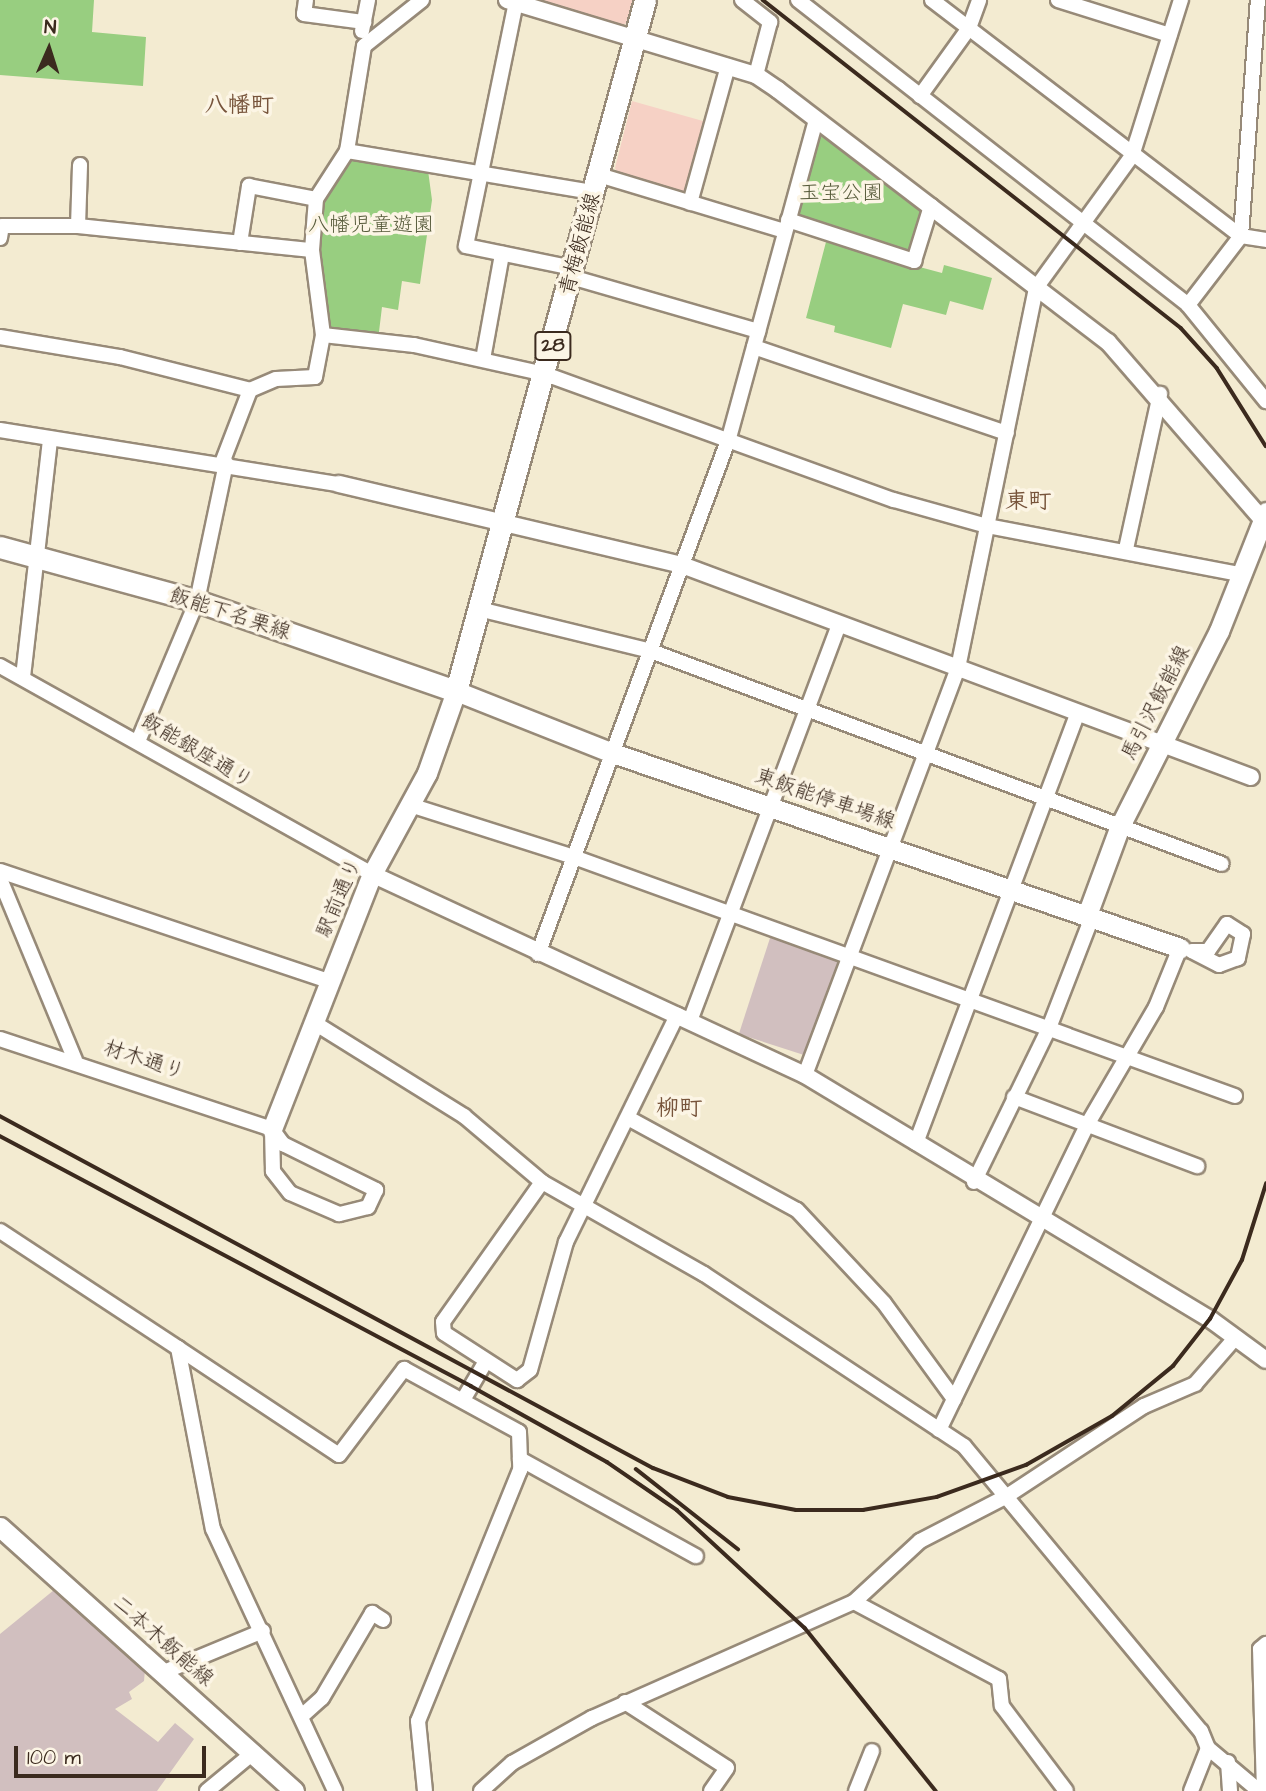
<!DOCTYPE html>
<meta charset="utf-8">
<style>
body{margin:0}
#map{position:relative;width:1266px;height:1791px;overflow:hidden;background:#f3ebd1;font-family:"Architects Daughter","Klee One",sans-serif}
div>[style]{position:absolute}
.built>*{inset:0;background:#f6d1c5}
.industrial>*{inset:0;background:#d1bfbf;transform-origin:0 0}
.green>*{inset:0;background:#98ce80}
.roads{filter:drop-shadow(2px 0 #978a78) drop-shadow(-2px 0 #978a78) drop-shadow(0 2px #978a78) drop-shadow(0 -2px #978a78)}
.minor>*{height:14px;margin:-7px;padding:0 7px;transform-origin:7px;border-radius:7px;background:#fff}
.tertiary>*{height:16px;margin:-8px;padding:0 8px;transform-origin:8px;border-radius:8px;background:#fff}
.secondary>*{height:19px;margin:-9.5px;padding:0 9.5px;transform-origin:9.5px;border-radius:9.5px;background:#fff}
.primary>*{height:21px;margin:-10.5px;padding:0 10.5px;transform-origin:10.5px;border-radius:10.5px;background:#fff}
.rail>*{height:3.5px;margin:-1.75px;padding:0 1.75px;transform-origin:1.75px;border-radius:1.75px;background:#3b2a1e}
span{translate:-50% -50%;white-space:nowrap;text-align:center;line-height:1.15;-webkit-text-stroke:7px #fcf5e5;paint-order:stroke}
.shield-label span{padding:2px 5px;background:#fcf5e5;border:2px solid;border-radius:5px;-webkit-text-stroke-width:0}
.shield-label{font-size:19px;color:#3b2a1e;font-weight:700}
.park-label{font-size:21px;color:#575b3b}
.street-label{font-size:21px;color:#3b2a1e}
.neighbourhood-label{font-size:23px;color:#77543b;font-weight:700}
.north{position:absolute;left:14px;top:14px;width:70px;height:70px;-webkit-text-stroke:5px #fcf5e5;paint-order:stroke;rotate:3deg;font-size:19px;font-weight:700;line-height:28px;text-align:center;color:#3b2a1e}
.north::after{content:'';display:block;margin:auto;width:24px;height:32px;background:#3b2a1e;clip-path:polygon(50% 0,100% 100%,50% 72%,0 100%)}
.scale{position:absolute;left:14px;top:1746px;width:192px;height:32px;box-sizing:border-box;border:4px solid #3b2a1e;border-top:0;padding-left:9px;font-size:21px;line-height:24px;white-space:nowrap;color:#3b2a1e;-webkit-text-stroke:5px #fcf5e5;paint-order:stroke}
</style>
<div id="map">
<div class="built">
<div style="clip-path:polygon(531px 0,635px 0,629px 22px,620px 26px)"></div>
<div style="clip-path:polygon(632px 101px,710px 123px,691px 194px,620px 177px,615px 168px)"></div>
</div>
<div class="industrial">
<div style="left:771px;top:935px;width:75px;height:104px;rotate:18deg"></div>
<div style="clip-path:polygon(54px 1590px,145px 1670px,144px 1681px,129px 1692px,132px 1699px,115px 1709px,158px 1742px,175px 1723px,194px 1739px,157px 1791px,0 1791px,0 1634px)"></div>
</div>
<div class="green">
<div style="clip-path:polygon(0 0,94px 0,92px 32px,146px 37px,143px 86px,0 75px)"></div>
<div style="clip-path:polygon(824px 126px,931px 206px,914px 261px,788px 220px,814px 129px)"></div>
<div style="clip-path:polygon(347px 151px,427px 163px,432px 200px,420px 284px,402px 281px,398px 310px,382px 307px,378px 340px,323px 335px,316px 199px)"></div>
<div style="clip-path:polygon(826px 242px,942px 273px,944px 265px,992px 278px,983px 310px,950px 301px,946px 315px,903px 304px,891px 348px,834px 332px,835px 326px,806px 318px)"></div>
</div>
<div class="roads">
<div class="minor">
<div style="left:306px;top:0;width:14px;rotate:98deg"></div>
<div style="left:304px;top:14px;width:61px;rotate:7.6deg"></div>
<div style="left:742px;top:0;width:36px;rotate:38deg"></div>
<div style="left:770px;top:22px;width:55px;rotate:104.8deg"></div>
<div style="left:798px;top:0;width:495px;rotate:38deg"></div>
<div style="left:1188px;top:305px;width:124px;rotate:50.9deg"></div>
<div style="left:932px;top:0;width:389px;rotate:37.4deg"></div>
<div style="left:1241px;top:236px;width:25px;rotate:9deg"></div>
<div style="left:1058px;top:0;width:117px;rotate:17.4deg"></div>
<div style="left:516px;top:2px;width:249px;rotate:101.6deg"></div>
<div style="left:466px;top:246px;width:109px;rotate:11.6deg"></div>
<div style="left:362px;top:31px;width:32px;rotate:-79deg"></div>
<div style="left:920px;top:96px;width:84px;rotate:-54.2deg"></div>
<div style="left:969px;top:28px;width:30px;rotate:-70deg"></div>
<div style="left:347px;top:151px;width:106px;rotate:-80.8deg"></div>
<div style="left:364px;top:46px;width:74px;rotate:-38.4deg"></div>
<div style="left:599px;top:175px;width:194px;rotate:16.8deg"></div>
<div style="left:690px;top:203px;width:142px;rotate:-74.5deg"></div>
<div style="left:788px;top:220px;width:133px;rotate:18deg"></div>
<div style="left:914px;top:261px;width:58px;rotate:-72.8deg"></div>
<div style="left:78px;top:226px;width:61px;rotate:-88.1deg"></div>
<div style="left:0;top:238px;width:12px;rotate:-81deg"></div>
<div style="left:2px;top:226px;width:76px"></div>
<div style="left:78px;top:226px;width:235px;rotate:5.9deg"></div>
<div style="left:240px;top:243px;width:58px;rotate:-81deg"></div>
<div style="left:249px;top:186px;width:68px;rotate:11deg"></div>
<div style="left:571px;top:277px;width:195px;rotate:16.1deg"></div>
<div style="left:1188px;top:305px;width:87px;rotate:-52.5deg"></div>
<div style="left:1241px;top:236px;width:237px;rotate:-85.9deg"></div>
<div style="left:323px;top:335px;width:92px;rotate:6.3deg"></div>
<div style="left:414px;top:345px;width:134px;rotate:12.5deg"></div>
<div style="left:545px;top:374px;width:371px;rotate:19.9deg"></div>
<div style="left:894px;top:500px;width:97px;rotate:15.6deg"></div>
<div style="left:987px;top:526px;width:261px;rotate:10.8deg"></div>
<div style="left:0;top:337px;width:122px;rotate:9.5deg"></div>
<div style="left:120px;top:357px;width:134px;rotate:14.2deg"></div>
<div style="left:250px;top:390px;width:28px;rotate:-23deg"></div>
<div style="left:276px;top:379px;width:39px;rotate:-3deg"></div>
<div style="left:315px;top:377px;width:43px;rotate:-79.2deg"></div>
<div style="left:323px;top:335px;width:86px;rotate:-97.4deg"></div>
<div style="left:312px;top:250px;width:51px;rotate:-85.5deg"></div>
<div style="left:316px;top:199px;width:57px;rotate:-57.1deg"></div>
<div style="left:347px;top:151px;width:249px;rotate:9.5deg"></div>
<div style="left:754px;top:347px;width:267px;rotate:18.8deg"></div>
<div style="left:483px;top:359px;width:107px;rotate:-79.7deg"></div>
<div style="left:0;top:430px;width:343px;rotate:9.1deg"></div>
<div style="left:222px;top:463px;width:78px;rotate:-69deg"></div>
<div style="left:1126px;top:549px;width:159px;rotate:-77.6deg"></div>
<div style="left:479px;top:609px;width:177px;rotate:13.7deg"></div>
<div style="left:651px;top:651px;width:609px;rotate:20.46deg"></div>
<div style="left:0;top:666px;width:426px;rotate:29.2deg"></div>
<div style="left:23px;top:677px;width:240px;rotate:-83.5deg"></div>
<div style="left:139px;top:739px;width:150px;rotate:-67.2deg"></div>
<div style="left:197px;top:601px;width:141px;rotate:-78.1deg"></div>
<div style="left:410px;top:805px;width:169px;rotate:17.6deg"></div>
<div style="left:571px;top:856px;width:706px;rotate:19.87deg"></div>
<div style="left:0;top:871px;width:346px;rotate:18.5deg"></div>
<div style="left:0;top:879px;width:196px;rotate:67.5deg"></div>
<div style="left:1227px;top:924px;width:19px;rotate:32deg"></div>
<div style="left:1243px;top:934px;width:25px;rotate:102deg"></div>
<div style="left:1238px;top:958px;width:20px;rotate:160deg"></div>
<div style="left:1219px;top:965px;width:30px;rotate:-153deg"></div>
<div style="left:1192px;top:951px;width:16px"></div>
<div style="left:1208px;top:951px;width:33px;rotate:-55deg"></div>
<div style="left:538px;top:954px;width:550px;rotate:-69.69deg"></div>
<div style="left:729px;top:438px;width:330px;rotate:-74.7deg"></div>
<div style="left:690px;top:1021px;width:424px;rotate:-69.4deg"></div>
<div style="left:313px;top:1022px;width:178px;rotate:31.9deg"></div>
<div style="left:464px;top:1116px;width:102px;rotate:40.2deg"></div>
<div style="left:542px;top:1182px;width:186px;rotate:29.6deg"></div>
<div style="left:704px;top:1274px;width:312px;rotate:33.5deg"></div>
<div style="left:964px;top:1446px;width:371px;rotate:50.3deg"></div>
<div style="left:1201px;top:1731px;width:18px;rotate:68deg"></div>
<div style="left:1208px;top:1748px;width:67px;rotate:40.1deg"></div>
<div style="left:0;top:1039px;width:287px;rotate:18.3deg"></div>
<div style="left:805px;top:1075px;width:435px;rotate:-69.4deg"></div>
<div style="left:958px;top:668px;width:388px;rotate:-78.4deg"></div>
<div style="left:1036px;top:288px;width:163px;rotate:-54deg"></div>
<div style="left:1132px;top:156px;width:164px;rotate:-72.6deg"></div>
<div style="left:1014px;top:1097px;width:196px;rotate:20.7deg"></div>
<div style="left:628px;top:1118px;width:192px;rotate:28.6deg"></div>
<div style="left:797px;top:1210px;width:127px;rotate:46.9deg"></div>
<div style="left:884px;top:1303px;width:119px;rotate:53.9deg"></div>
<div style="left:272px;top:1129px;width:19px;rotate:54deg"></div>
<div style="left:283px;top:1144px;width:104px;rotate:26.3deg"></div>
<div style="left:376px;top:1190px;width:19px;rotate:115deg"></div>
<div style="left:368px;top:1207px;width:30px;rotate:166deg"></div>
<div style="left:339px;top:1214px;width:53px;rotate:-156.8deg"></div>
<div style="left:290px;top:1193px;width:28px;rotate:-128deg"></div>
<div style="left:273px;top:1171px;width:42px;rotate:-91.4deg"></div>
<div style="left:916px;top:1143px;width:460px;rotate:-69.4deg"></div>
<div style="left:542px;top:1182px;width:171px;rotate:125.3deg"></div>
<div style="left:443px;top:1322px;width:11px;rotate:85deg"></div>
<div style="left:444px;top:1333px;width:87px;rotate:32.8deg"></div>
<div style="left:517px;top:1380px;width:16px;rotate:-38deg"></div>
<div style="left:530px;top:1370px;width:133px;rotate:-74.3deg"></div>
<div style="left:566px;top:1242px;width:253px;rotate:-63.9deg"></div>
<div style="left:974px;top:1182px;width:171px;rotate:-64deg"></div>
<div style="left:1049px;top:1028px;width:119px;rotate:-68.8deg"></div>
<div style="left:0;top:1231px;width:213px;rotate:33.3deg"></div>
<div style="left:178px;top:1348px;width:184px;rotate:79.1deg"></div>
<div style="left:213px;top:1529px;width:289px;rotate:65deg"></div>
<div style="left:178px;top:1348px;width:193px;rotate:33.6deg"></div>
<div style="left:339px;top:1455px;width:108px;rotate:-52.9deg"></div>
<div style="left:404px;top:1369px;width:131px;rotate:28.7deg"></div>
<div style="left:519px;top:1432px;width:38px;rotate:88deg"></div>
<div style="left:520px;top:1470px;width:271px;rotate:112.1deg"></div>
<div style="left:418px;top:1721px;width:70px;rotate:84.3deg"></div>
<div style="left:463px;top:1400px;width:45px;rotate:-59.5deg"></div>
<div style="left:939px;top:1430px;width:339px;rotate:-64.1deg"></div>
<div style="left:1087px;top:1125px;width:137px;rotate:-59.7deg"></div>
<div style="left:1156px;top:1007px;width:64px;rotate:-67.9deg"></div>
<div style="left:520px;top:1459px;width:201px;rotate:28.9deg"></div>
<div style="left:854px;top:1602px;width:164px;rotate:28deg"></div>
<div style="left:999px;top:1679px;width:27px;rotate:84deg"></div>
<div style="left:1002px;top:1706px;width:106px;rotate:53deg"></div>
<div style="left:164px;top:1672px;width:107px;rotate:-22.5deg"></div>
<div style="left:625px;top:1702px;width:121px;rotate:32.9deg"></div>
<div style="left:727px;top:1768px;width:28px;rotate:125deg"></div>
<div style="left:304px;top:1714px;width:24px;rotate:-42deg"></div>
<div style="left:322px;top:1698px;width:99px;rotate:-59.5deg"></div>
<div style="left:372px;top:1613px;width:13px;rotate:32deg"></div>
<div style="left:1228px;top:1762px;width:29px;rotate:86deg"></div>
<div style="left:207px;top:1791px;width:61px;rotate:-39.7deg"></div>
<div style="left:481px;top:1791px;width:42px;rotate:-42.1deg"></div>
<div style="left:512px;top:1763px;width:92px;rotate:-29.4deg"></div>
<div style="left:592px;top:1718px;width:287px;rotate:-23.9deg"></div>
<div style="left:854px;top:1602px;width:90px;rotate:-42.7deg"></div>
<div style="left:920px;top:1541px;width:98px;rotate:-27.3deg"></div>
<div style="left:1007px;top:1496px;width:164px;rotate:-33.3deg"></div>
<div style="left:1144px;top:1406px;width:56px;rotate:-23.3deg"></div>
<div style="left:1195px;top:1384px;width:62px;rotate:-48.9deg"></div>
<div style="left:856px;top:1791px;width:43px;rotate:-68.2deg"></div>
<div style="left:1191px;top:1791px;width:46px;rotate:-68.4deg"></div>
<div style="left:1264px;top:1791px;width:142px;rotate:-91.6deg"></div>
<div style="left:1260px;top:1649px;width:8px;rotate:-40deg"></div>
</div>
<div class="tertiary">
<div style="left:507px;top:0;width:260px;rotate:16.8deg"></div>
<div style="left:756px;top:75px;width:27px;rotate:34deg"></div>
<div style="left:778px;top:90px;width:415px;rotate:37.4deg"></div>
<div style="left:1108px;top:342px;width:236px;rotate:49deg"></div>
<div style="left:339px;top:484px;width:352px;rotate:13.3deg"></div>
<div style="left:682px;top:565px;width:607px;rotate:20.43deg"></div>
<div style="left:372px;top:874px;width:477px;rotate:24.9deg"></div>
<div style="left:805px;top:1075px;width:473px;rotate:31.1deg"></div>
<div style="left:1210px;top:1319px;width:69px;rotate:36.2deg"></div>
</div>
<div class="secondary">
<div style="left:1087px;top:915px;width:95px;rotate:-69.7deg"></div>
<div style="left:1120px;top:826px;width:219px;rotate:-63.1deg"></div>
<div style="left:1219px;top:631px;width:128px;rotate:-68.4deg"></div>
<div style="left:272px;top:1129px;width:274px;rotate:-68.6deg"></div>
<div style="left:372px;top:874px;width:115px;rotate:-61.4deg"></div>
<div style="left:427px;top:773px;width:87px;rotate:-70.5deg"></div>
<div style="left:456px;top:691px;width:166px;rotate:21.6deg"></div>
<div style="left:610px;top:752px;width:603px;rotate:18.98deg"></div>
<div style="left:0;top:1527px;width:395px;rotate:41.9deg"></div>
</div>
<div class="primary">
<div style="left:0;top:547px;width:204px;rotate:15.3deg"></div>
<div style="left:197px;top:601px;width:274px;rotate:19.2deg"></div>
<div style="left:456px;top:691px;width:716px;rotate:-74.7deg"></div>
</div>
</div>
<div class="rail">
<div style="left:763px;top:0;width:531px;rotate:38.12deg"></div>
<div style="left:1181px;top:328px;width:54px;rotate:48deg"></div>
<div style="left:1217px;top:368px;width:92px;rotate:57.9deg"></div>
<div style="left:0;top:1116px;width:742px;rotate:28.33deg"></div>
<div style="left:653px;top:1468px;width:80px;rotate:21.1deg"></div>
<div style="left:728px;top:1497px;width:69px;rotate:10.8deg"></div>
<div style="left:796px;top:1510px;width:67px"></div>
<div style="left:863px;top:1510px;width:75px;rotate:-10deg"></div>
<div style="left:937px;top:1497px;width:95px;rotate:-19.8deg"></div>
<div style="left:1026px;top:1465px;width:99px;rotate:-29.7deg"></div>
<div style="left:1112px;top:1416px;width:79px;rotate:-39.3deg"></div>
<div style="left:1173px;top:1366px;width:60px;rotate:-51.8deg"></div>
<div style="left:1210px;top:1319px;width:67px;rotate:-61.5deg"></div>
<div style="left:1242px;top:1260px;width:80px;rotate:-72.5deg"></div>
<div style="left:0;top:1136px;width:533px;rotate:27.96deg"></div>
<div style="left:471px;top:1386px;width:156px;rotate:29.2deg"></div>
<div style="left:607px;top:1462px;width:85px;rotate:34.4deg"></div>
<div style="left:677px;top:1510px;width:174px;rotate:42.7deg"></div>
<div style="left:805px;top:1628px;width:209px;rotate:51.2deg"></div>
<div style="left:636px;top:1469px;width:130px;rotate:38.1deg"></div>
</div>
<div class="shield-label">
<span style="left:553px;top:346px">28</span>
</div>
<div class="park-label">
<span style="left:841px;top:193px">玉宝公園</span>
<span style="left:371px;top:225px">八幡児童遊園</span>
</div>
<div class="street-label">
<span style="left:580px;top:244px;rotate:-75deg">青梅飯能線</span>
<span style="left:230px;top:614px;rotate:18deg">飯能下名栗線</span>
<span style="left:1156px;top:703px;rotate:-63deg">馬引沢飯能線</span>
<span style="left:197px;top:751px;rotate:31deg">飯能銀座通り</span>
<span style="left:825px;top:799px;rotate:19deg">東飯能停車場線</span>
<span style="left:339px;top:898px;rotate:-67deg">駅前通り</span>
<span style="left:144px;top:1060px;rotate:18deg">材木通り</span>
<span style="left:163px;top:1641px;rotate:41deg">二本木飯能線</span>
</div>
<div class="neighbourhood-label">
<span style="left:239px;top:105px">八幡町</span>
<span style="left:1028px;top:501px">東町</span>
<span style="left:679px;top:1108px">柳町</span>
</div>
<div class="north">N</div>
<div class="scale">100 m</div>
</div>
